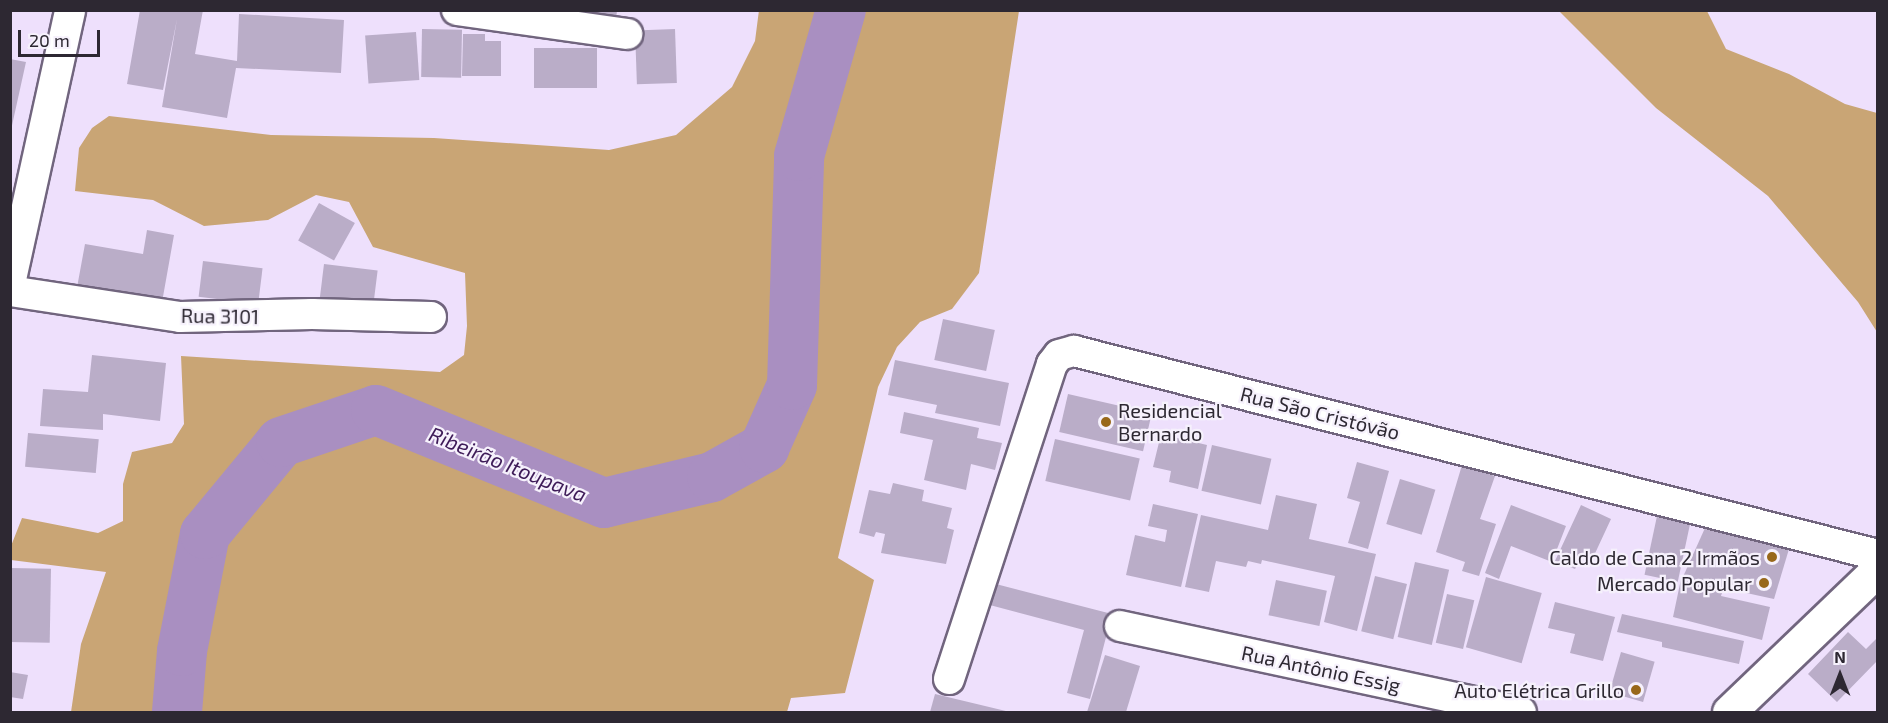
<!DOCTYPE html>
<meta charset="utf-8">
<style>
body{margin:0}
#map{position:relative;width:1888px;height:723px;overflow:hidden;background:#eee0fc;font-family:"Exo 2",sans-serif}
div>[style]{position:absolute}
.forest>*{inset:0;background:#c9a575}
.river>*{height:50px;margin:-25px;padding:0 25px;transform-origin:25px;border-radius:25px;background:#a98fc1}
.building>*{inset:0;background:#baadc8;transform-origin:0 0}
.roads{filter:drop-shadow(2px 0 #71657e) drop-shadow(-2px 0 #71657e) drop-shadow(0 2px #71657e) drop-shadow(0 -2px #71657e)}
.street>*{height:30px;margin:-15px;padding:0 15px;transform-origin:15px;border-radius:15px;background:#fff}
.primary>*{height:33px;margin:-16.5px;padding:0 16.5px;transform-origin:16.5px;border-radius:16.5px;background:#fff}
.dots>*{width:16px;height:16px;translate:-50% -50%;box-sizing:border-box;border:3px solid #f6f1fc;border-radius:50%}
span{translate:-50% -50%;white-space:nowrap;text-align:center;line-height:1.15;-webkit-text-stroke:4.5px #f6f1fc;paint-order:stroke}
.street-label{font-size:20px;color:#2d2832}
.poi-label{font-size:20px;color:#2d2832}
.left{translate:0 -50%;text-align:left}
.right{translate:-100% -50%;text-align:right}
.water-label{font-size:21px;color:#3e1b58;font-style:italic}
.frame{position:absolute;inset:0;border:12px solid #2d2832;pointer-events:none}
.north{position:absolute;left:1810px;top:645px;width:60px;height:60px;-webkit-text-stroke:4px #f6f1fc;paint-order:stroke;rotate:0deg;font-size:16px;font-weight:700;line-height:24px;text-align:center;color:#2d2832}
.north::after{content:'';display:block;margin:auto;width:21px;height:27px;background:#2d2832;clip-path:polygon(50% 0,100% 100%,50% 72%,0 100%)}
.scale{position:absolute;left:18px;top:30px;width:82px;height:27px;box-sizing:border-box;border:3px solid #2d2832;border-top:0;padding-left:8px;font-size:18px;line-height:21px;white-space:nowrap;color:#2d2832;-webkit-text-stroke:4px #f6f1fc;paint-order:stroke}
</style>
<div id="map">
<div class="forest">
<div style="clip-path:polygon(759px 10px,1019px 11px,979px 273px,952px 309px,920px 322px,897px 347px,878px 387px,838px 558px,874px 580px,845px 693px,791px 698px,787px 712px,71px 712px,81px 644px,106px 572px,11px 560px,11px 546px,22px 518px,98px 533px,123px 521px,123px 484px,132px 452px,172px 443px,184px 424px,181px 356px,440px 372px,464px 355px,467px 326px,465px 273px,373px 247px,349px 202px,316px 195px,268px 220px,204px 226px,153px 200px,75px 191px,79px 148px,92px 128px,109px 116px,271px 135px,434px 138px,609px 150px,676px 135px,732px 87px,755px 41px)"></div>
<div style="clip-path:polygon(1559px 11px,1707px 11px,1726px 49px,1789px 74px,1845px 104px,1877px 113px,1877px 332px,1858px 302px,1768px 196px,1656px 108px)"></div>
</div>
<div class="river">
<div style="left:177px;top:712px;width:61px;rotate:-85.3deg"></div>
<div style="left:182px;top:651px;width:119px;rotate:-78.9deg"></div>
<div style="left:205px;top:534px;width:119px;rotate:-50.4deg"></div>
<div style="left:281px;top:442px;width:100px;rotate:-18.6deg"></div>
<div style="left:376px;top:410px;width:246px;rotate:22.2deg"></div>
<div style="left:604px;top:503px;width:111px;rotate:-13.5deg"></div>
<div style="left:712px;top:477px;width:60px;rotate:-29.1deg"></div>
<div style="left:764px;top:448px;width:69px;rotate:-66deg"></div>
<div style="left:792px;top:385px;width:229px;rotate:-88.2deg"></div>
<div style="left:799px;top:156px;width:152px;rotate:-74deg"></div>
</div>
<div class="building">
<div style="clip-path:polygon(140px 10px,203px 10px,195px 54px,237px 61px,239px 14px,344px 20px,341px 73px,236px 68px,227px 118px,162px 107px,177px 19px,163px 90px,127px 84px)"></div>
<div style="clip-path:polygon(593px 10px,617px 10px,616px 21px,593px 19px)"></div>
<div style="left:422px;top:29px;width:40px;height:48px;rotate:1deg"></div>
<div style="left:675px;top:29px;width:54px;height:40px;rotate:88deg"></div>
<div style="left:416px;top:32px;width:48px;height:51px;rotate:86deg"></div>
<div style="clip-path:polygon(463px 34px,485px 34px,485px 41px,501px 41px,501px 76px,462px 76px)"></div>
<div style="left:534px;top:48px;width:63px;height:40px"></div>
<div style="clip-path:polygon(10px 59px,26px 62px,11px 130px,10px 130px)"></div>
<div style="left:319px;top:203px;width:41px;height:43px;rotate:29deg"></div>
<div style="clip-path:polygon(147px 230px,174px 235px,161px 308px,76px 293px,85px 244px,143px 254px)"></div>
<div style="left:203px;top:261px;width:60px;height:36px;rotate:7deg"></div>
<div style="left:324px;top:264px;width:54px;height:38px;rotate:7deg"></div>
<div style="left:943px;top:319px;width:53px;height:42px;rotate:12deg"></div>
<div style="clip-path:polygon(92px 355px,166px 363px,160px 421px,103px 414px,103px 430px,40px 426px,43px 389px,88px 392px)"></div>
<div style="clip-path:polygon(895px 360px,1009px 383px,1000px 426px,935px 413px,937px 405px,888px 395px)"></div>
<div style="left:1068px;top:394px;width:86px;height:39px;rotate:13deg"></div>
<div style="clip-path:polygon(904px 412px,979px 428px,977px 438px,1002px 443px,995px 470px,971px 464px,966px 490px,924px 480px,933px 440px,900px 433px)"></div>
<div style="left:28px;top:433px;width:71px;height:34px;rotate:5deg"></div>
<div style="clip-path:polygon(1161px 434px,1207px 445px,1198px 489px,1169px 482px,1171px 471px,1153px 467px)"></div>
<div style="left:1055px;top:439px;width:87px;height:43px;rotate:13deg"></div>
<div style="left:1212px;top:445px;width:61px;height:47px;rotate:13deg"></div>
<div style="clip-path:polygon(1357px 462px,1389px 471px,1368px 549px,1348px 543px,1360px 502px,1347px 498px)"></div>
<div style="clip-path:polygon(1462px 465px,1495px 476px,1480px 519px,1496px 524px,1479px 576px,1462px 571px,1465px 562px,1436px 552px)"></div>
<div style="left:1400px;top:479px;width:37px;height:47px;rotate:17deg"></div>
<div style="clip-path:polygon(893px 483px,924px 490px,922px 501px,952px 508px,947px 528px,954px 530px,946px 564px,881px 553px,885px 534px,876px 532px,874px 537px,859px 533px,869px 490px,890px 494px)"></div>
<div style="clip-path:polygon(1276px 495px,1317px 504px,1309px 539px,1376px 554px,1357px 631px,1324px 622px,1335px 576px,1262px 560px,1261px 564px,1248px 561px,1246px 567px,1216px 561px,1209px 592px,1185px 587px,1201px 515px,1268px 530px)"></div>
<div style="clip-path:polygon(1153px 504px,1198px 514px,1181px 587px,1126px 575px,1135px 535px,1165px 542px,1167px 530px,1148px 526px)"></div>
<div style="clip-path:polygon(1511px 505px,1566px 526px,1552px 562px,1511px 546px,1499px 579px,1485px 573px)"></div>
<div style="clip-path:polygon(1581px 505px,1611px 519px,1591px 562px,1581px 557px,1575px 569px,1555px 561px)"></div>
<div style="left:1657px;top:516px;width:34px;height:60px;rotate:12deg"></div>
<div style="clip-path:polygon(1705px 528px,1789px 549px,1774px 599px,1682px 579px)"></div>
<div style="left:1415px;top:562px;width:35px;height:77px;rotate:13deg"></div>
<div style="left:10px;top:568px;width:41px;height:74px;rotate:1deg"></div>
<div style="left:1375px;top:576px;width:33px;height:57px;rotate:14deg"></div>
<div style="left:1486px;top:577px;width:58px;height:73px;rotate:16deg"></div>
<div style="clip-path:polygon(1681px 579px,1723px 589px,1721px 596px,1770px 607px,1762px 640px,1673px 617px)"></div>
<div style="left:1276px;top:580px;width:52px;height:36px;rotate:12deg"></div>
<div style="clip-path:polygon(992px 583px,1112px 614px,1090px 699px,1067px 693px,1084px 630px,986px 604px)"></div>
<div style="left:1447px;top:594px;width:28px;height:50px;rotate:13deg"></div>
<div style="clip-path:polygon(1555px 602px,1615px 617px,1603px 661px,1570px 653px,1575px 634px,1548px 628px)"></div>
<div style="clip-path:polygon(1622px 614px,1744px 641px,1739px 664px,1662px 647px,1662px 642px,1617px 632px)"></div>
<div style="clip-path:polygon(1848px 632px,1866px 649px,1878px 637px,1878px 660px,1837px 702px,1808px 674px)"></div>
<div style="left:1621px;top:652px;width:35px;height:42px;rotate:16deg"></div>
<div style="clip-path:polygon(1105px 655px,1140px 666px,1126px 712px,1087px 712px)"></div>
<div style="clip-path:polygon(10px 672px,28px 675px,23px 699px,10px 697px)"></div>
<div style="clip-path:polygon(935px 694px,1010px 712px,930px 712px)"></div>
</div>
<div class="roads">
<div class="street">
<div style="left:457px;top:10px;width:172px;rotate:8deg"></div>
<div style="left:10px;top:284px;width:280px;rotate:-77.6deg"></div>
<div style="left:10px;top:291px;width:172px;rotate:8.7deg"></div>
<div style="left:180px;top:317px;width:132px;rotate:-1.3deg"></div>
<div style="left:312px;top:314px;width:119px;rotate:1.4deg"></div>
<div style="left:1120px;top:626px;width:410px;rotate:12.1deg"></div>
<div style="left:949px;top:679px;width:331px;rotate:-71.9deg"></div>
<div style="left:1052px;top:364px;width:11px;rotate:-52deg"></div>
<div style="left:1059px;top:355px;width:16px;rotate:-15deg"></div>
<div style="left:1074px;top:351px;width:829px;rotate:14.24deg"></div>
</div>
<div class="primary">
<div style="left:1729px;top:712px;width:207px;rotate:-43.8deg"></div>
</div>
</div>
<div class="dots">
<div style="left:1106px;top:422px;background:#986819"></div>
<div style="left:1772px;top:557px;background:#986819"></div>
<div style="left:1764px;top:583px;background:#986819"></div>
<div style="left:1636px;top:690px;background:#986819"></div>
</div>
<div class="street-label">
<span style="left:220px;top:316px;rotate:1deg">Rua 3101</span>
<span style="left:1320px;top:413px;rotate:14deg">Rua São Cristóvão</span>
<span style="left:1321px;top:669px;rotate:12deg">Rua Antônio Essig</span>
</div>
<div class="poi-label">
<span class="left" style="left:1118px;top:422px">Residencial<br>Bernardo</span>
<span class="right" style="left:1760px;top:557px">Caldo de Cana 2 Irmãos</span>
<span class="right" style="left:1752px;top:583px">Mercado Popular</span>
<span class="right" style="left:1624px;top:690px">Auto Elétrica Grillo</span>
</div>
<div class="water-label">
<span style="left:508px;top:464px;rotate:22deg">Ribeirão Itoupava</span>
</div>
<div class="frame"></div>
<div class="north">N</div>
<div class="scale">20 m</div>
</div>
